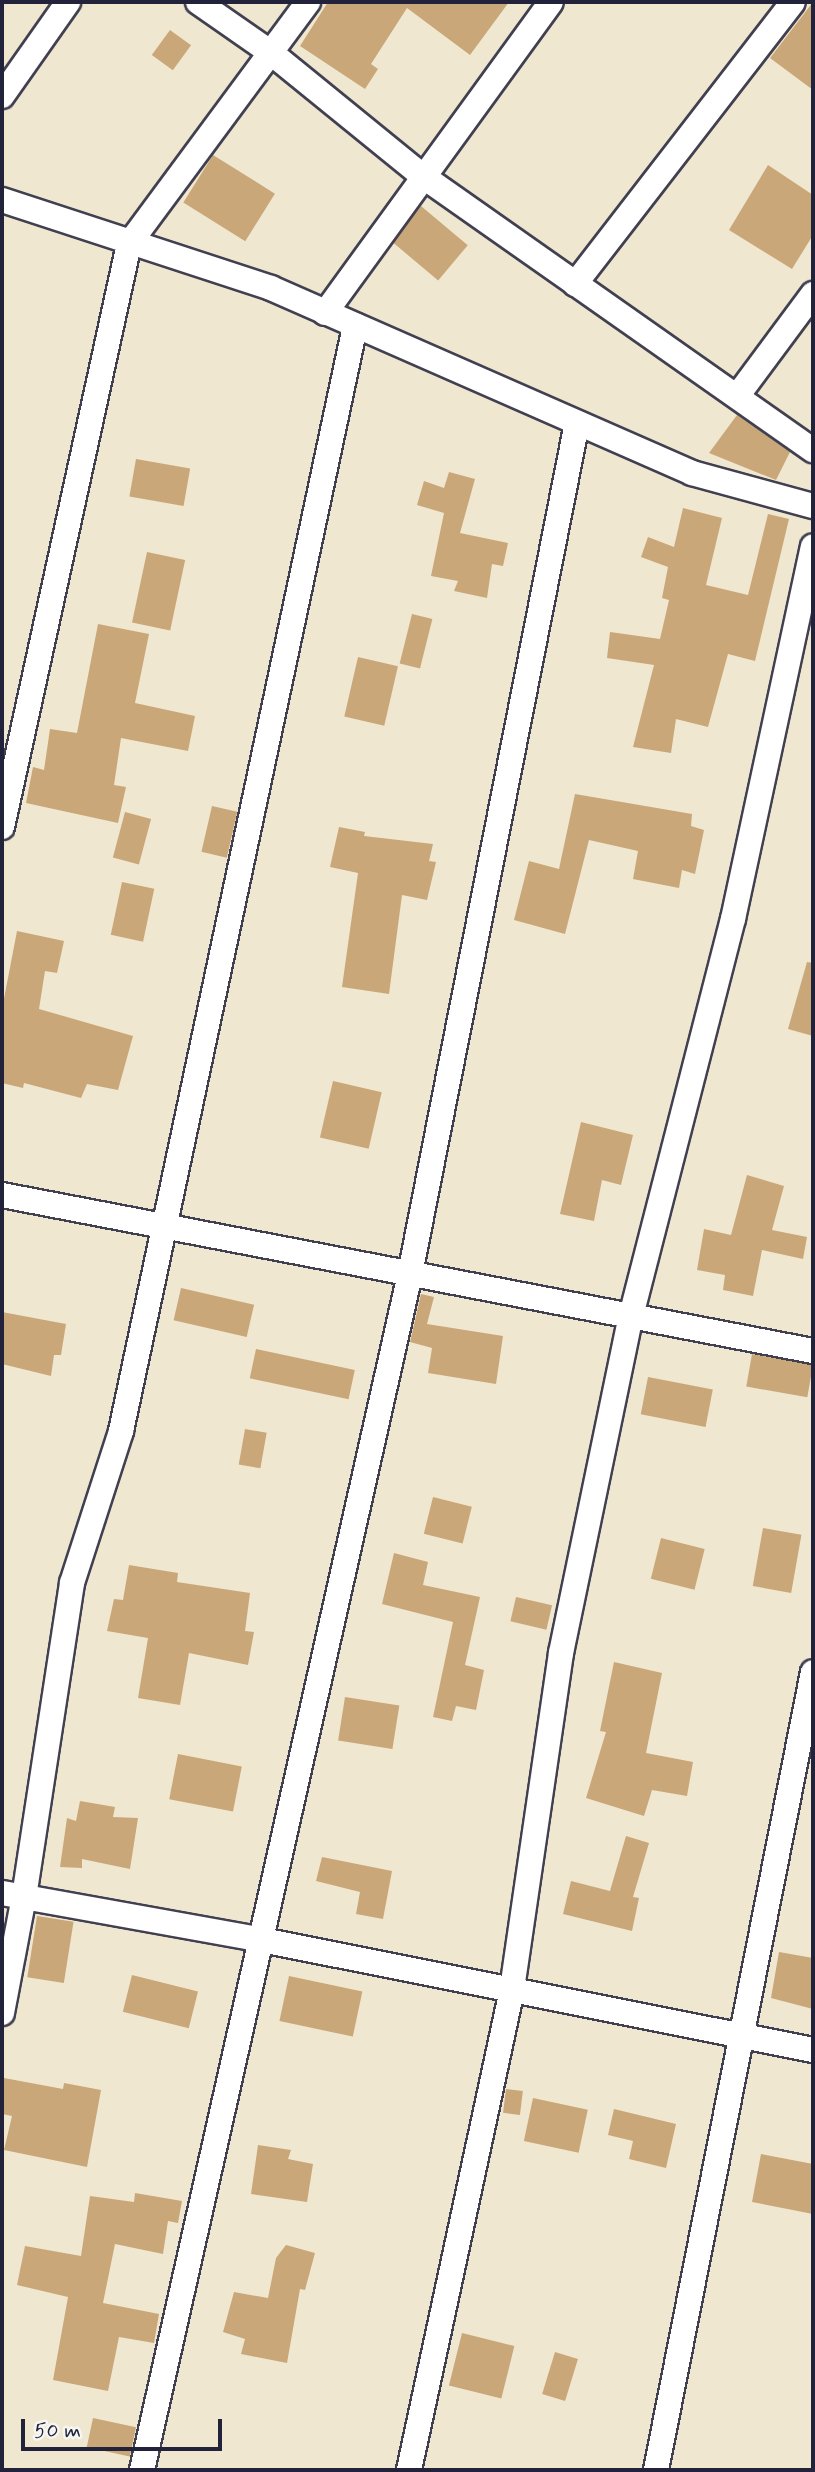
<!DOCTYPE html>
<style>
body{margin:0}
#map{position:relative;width:815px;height:2472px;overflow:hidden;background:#f0e7d0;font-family:Mynerve,sans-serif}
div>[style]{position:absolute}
.building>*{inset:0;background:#caa779;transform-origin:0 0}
.roads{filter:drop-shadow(2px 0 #414051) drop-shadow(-2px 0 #414051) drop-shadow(0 2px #414051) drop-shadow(0 -2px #414051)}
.street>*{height:24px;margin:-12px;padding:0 12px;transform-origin:12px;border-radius:12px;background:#fff}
span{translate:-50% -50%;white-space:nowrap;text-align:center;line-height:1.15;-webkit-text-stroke:5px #f6f6f2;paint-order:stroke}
.frame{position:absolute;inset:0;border:4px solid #22223b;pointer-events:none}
.scale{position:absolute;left:21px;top:2419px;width:201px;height:32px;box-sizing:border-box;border:4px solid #22223b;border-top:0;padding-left:9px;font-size:21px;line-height:24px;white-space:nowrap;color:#22223b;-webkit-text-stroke:5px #f6f6f2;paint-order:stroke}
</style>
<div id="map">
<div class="building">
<div style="clip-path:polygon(328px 2px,509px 2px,470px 55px,407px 8px,371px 64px,378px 69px,365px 89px,300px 46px)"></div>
<div style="clip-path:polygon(813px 2px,813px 90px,770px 58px)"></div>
<div style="left:170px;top:30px;width:26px;height:31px;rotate:36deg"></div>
<div style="left:213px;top:155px;width:73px;height:56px;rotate:32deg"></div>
<div style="clip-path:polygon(768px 165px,813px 195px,813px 235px,792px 269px,729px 230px)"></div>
<div style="left:421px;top:206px;width:61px;height:46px;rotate:40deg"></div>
<div style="clip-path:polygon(737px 415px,790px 452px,776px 480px,709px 453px)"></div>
<div style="left:136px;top:459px;width:55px;height:38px;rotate:10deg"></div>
<div style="clip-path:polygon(449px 472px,475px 479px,460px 533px,508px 543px,503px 566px,492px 564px,487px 598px,454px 591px,458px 581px,431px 576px,444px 513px,417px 505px,424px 481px,444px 488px)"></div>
<div style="clip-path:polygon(683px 508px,722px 518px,706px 585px,748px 595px,768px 514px,789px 519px,755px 661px,728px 654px,708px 727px,676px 719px,671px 753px,633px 747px,654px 665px,607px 658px,610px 632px,660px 639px,669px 600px,662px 598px,668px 567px,641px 557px,648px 537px,674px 547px)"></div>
<div style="left:147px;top:552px;width:39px;height:72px;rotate:12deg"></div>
<div style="left:412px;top:614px;width:21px;height:51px;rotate:14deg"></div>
<div style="clip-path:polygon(98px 624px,149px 634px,135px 703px,195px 716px,188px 751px,121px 738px,114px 785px,126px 787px,118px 823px,26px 803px,33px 767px,44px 770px,50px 729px,77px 733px)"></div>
<div style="left:358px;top:657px;width:41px;height:61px;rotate:13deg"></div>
<div style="clip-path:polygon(575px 794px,692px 814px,691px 826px,704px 830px,695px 874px,682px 870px,679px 888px,633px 879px,638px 851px,589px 840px,565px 934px,514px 920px,529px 861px,559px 869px)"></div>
<div style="left:212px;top:806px;width:26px;height:47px;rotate:13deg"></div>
<div style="left:125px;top:812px;width:27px;height:47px;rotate:15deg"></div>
<div style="clip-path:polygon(339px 827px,365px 832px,364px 836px,433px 844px,429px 861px,436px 862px,427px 900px,402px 895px,389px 994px,342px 987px,358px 873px,330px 867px)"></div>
<div style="left:122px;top:882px;width:33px;height:54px;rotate:12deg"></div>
<div style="clip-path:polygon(17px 931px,64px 941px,57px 973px,45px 971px,39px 1009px,133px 1036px,118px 1090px,87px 1084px,81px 1098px,24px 1083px,23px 1088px,2px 1083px,2px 1009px)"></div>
<div style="clip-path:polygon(807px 962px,813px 963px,813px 1036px,788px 1029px)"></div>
<div style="left:333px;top:1081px;width:50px;height:58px;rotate:13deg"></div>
<div style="clip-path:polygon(581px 1122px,633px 1135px,621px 1185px,602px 1180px,594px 1221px,560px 1214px)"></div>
<div style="clip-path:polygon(747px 1175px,784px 1186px,772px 1230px,807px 1237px,803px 1259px,762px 1250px,753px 1296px,723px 1290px,725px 1275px,697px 1270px,704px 1229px,731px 1235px)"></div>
<div style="left:181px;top:1288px;width:75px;height:33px;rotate:13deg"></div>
<div style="clip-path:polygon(421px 1294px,434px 1297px,427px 1324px,503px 1336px,496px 1384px,428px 1373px,432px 1348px,410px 1342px)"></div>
<div style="clip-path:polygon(2px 1312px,66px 1324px,61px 1355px,54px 1355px,51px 1376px,2px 1364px)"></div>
<div style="left:256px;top:1349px;width:101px;height:30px;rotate:12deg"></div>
<div style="left:752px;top:1354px;width:62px;height:33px;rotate:10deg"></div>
<div style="left:648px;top:1377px;width:66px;height:38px;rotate:11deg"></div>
<div style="left:245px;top:1429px;width:22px;height:36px;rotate:10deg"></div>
<div style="left:433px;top:1497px;width:40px;height:38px;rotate:14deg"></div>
<div style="left:763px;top:1528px;width:39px;height:59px;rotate:10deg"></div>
<div style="left:661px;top:1538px;width:45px;height:42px;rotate:14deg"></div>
<div style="clip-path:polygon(394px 1553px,428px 1562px,423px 1585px,480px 1597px,465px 1665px,484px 1670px,476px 1710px,456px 1706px,452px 1721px,433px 1717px,453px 1622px,382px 1604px)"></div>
<div style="clip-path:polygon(129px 1565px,178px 1573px,177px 1582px,250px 1593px,245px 1631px,254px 1632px,248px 1665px,189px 1653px,180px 1705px,138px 1698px,148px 1638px,107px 1631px,114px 1599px,123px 1600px)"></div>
<div style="left:516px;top:1597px;width:37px;height:25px;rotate:13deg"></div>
<div style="clip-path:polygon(614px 1662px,662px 1673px,646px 1753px,693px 1762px,687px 1796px,652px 1790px,644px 1816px,586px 1798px,606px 1732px,600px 1731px)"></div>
<div style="left:345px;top:1697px;width:55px;height:44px;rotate:9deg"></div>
<div style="left:178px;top:1754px;width:65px;height:46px;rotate:11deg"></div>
<div style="clip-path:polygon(80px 1801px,115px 1807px,113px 1817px,138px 1818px,130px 1869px,82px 1859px,82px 1868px,60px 1867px,67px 1818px,76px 1821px)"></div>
<div style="clip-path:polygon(626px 1836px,649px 1843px,633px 1897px,639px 1898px,632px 1931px,563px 1914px,571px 1881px,610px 1891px)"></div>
<div style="clip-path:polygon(322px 1857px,392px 1871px,383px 1919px,356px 1914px,360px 1892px,316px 1881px)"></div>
<div style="left:37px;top:1916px;width:37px;height:62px;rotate:9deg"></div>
<div style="clip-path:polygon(779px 1952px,813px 1958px,813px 2009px,771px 1998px)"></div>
<div style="left:132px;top:1975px;width:68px;height:38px;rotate:14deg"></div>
<div style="left:289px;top:1976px;width:75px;height:46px;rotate:12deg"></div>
<div style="clip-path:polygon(4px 2078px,63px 2089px,64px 2083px,101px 2090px,87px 2167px,4px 2150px,12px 2116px,2px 2114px)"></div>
<div style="left:506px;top:2089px;width:17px;height:24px;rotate:7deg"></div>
<div style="left:533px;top:2098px;width:56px;height:44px;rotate:12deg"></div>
<div style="clip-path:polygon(614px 2109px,676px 2124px,666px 2168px,629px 2159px,633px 2141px,608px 2135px)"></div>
<div style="clip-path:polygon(258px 2145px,291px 2150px,288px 2159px,313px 2164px,307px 2202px,251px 2194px)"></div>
<div style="clip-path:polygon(761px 2154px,813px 2164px,813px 2214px,752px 2202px)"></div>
<div style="clip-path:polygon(135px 2193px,182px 2201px,178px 2223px,168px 2221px,163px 2254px,115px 2244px,103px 2303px,159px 2314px,154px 2343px,119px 2337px,108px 2391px,53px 2380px,68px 2297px,17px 2285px,25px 2246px,81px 2256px,90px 2196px,134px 2202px)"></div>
<div style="clip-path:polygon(286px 2245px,315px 2253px,305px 2290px,300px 2289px,287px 2363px,241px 2354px,245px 2339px,223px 2332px,234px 2292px,268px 2298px,276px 2258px)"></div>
<div style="left:462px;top:2333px;width:54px;height:54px;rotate:14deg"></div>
<div style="left:555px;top:2352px;width:24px;height:44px;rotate:17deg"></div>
<div style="left:93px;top:2418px;width:44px;height:30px;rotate:12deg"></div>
</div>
<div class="roads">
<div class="street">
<div style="left:198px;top:2px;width:88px;rotate:34.8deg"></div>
<div style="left:270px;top:52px;width:198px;rotate:39.1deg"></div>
<div style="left:424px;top:177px;width:475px;rotate:35.1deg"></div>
<div style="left:2px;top:96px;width:115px;rotate:-54.9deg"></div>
<div style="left:2px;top:200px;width:283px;rotate:18.1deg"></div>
<div style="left:271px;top:288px;width:460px;rotate:23.7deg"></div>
<div style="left:692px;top:473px;width:125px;rotate:15.3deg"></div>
<div style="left:575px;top:284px;width:356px;rotate:-52.3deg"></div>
<div style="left:325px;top:313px;width:384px;rotate:-54deg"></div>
<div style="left:738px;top:395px;width:126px;rotate:-53.4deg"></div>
<div style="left:2px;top:827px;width:597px;rotate:-77.71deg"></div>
<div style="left:129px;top:244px;width:301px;rotate:-53.5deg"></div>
<div style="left:2px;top:1195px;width:826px;rotate:10.89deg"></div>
<div style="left:2px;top:1893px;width:264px;rotate:10.2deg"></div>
<div style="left:262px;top:1940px;width:562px;rotate:11.29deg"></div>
<div style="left:2px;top:2013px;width:118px;rotate:-79.3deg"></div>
<div style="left:24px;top:1897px;width:318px;rotate:-81.3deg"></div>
<div style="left:72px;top:1583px;width:160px;rotate:-72.1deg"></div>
<div style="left:121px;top:1431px;width:1130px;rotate:-78.04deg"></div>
<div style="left:142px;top:2470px;width:1226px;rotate:-77.37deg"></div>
<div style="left:410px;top:1274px;width:867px;rotate:-78.9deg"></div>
<div style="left:409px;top:2470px;width:492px;rotate:-77.9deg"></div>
<div style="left:512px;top:1989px;width:340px;rotate:-81.7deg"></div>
<div style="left:561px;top:1653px;width:344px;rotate:-78.3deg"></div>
<div style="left:631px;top:1316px;width:410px;rotate:-75.6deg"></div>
<div style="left:733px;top:919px;width:381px;rotate:-77.9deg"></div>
<div style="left:656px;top:2470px;width:813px;rotate:-78.87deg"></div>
</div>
</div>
<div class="frame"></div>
<div class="scale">50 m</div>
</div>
